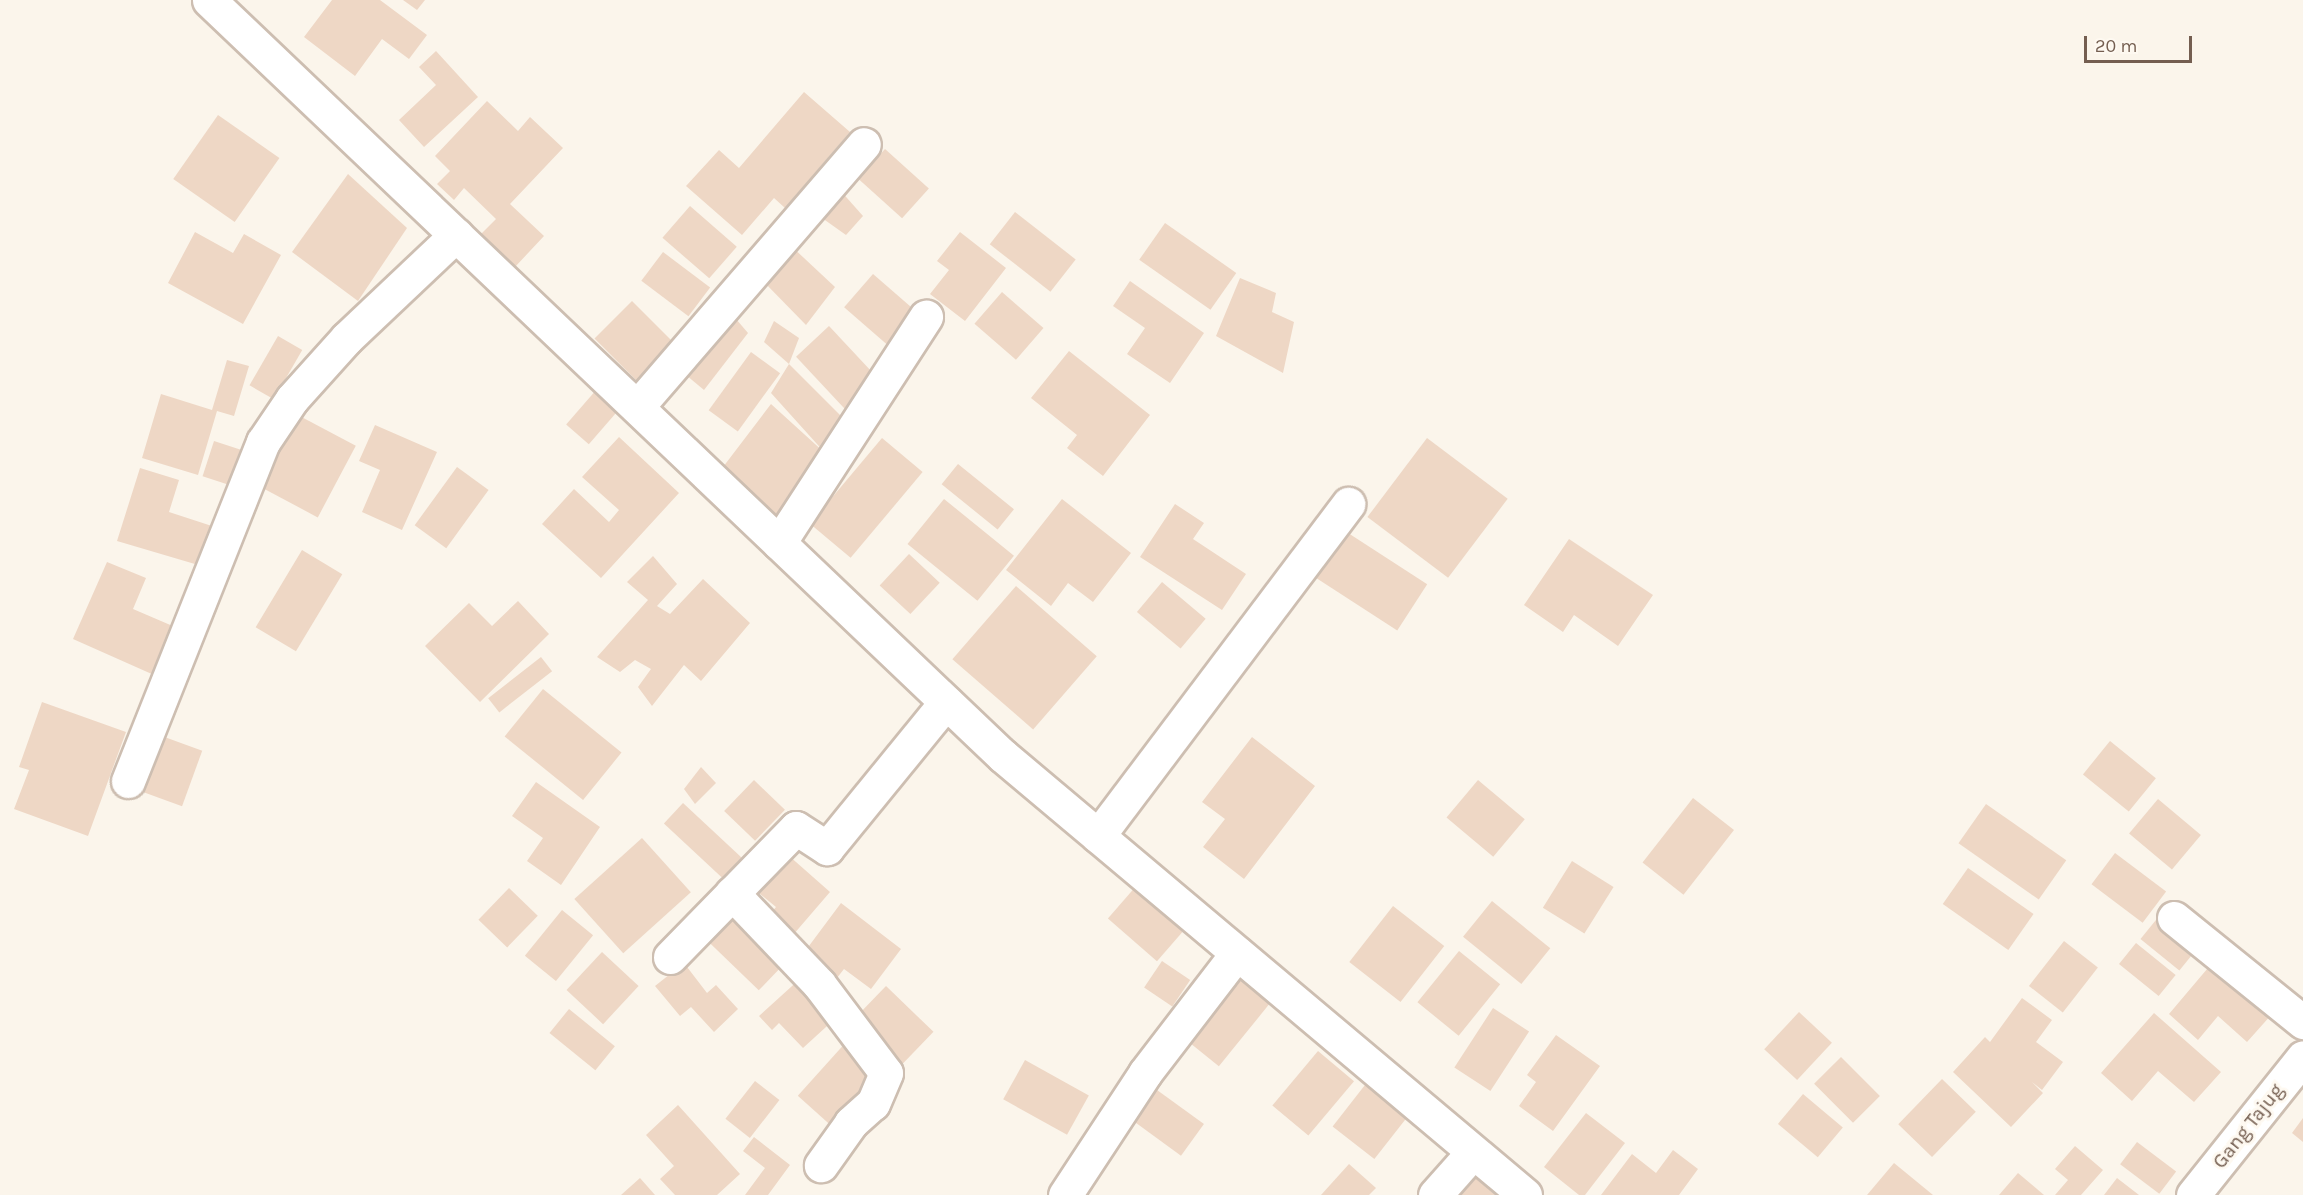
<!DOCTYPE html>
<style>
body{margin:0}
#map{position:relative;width:2303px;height:1195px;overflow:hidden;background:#fbf5eb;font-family:Karla,sans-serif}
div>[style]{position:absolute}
.building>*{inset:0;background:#eed7c5;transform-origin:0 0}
.roads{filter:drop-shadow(2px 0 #cdbeb1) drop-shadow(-2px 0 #cdbeb1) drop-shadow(0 2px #cdbeb1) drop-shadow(0 -2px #cdbeb1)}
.street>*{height:33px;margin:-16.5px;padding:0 16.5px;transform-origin:16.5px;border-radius:16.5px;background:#fff}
span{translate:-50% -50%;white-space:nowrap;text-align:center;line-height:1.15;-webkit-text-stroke:6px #fef9f1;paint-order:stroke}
.street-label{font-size:20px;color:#745e50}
.scale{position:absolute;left:2084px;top:36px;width:108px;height:27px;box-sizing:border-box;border:3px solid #745e50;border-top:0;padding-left:8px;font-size:18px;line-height:21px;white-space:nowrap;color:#745e50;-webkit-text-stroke:4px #fef9f1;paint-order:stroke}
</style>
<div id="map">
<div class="building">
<div style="clip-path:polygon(332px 0,380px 0,427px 35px,409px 59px,382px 39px,355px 76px,304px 37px)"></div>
<div style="clip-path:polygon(403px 0,425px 0,417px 10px)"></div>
<div style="clip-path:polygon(436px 51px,478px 97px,424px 147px,399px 120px,436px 85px,419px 67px)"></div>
<div style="clip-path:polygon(804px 92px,850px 132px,785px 208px,774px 198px,742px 235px,686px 186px,719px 150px,739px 168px)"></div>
<div style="clip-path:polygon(487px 101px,518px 131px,530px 117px,563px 148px,510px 204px,544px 236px,515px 267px,481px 234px,496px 219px,464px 188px,454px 200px,437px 184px,450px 171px,435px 156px)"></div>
<div style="left:218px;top:115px;width:75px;height:78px;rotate:35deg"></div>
<div style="left:885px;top:149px;width:59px;height:40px;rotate:42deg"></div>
<div style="clip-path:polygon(348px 174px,407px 228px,358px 301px,292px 252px)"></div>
<div style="clip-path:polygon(839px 189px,863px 216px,846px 235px,815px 213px)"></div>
<div style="left:690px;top:206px;width:62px;height:42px;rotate:41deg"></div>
<div style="left:1015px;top:212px;width:77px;height:41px;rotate:38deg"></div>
<div style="left:1165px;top:223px;width:87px;height:45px;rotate:35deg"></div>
<div style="clip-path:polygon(195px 232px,233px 253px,244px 234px,281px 255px,243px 324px,168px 283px)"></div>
<div style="clip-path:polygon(960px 232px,1006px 268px,965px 321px,930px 294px,949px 270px,937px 261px)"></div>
<div style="clip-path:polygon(789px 244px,835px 287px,806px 325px,760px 278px)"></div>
<div style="left:663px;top:252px;width:59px;height:36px;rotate:37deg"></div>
<div style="left:873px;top:274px;width:58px;height:44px;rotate:41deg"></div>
<div style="clip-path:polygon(1240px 278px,1276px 293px,1272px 312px,1294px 322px,1283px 373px,1216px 336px)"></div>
<div style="clip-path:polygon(1130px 281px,1204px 333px,1170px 383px,1127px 354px,1145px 328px,1113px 306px)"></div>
<div style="left:1002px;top:292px;width:55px;height:42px;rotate:41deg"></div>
<div style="left:632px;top:301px;width:64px;height:53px;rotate:45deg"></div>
<div style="clip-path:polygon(730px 312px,748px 333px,704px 390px,680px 370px)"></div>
<div style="clip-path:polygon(774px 321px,799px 338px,789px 364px,764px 342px)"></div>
<div style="left:829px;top:326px;width:74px;height:45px;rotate:47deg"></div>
<div style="left:278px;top:336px;width:28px;height:57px;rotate:30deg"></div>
<div style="clip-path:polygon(1069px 351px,1150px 415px,1103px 476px,1067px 448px,1077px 435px,1031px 398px)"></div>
<div style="left:751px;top:352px;width:36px;height:72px;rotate:36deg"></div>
<div style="clip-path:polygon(227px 360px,249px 366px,234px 416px,217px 411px,198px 475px,142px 458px,161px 394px,212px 410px)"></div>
<div style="clip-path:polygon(789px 364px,850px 425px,778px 527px,720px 471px,771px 404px,826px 454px,771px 393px)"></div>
<div style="left:597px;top:389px;width:30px;height:47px;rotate:41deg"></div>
<div style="left:294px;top:413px;width:70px;height:81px;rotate:28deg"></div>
<div style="clip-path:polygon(375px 425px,437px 452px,402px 530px,362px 512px,380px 470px,359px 461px)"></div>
<div style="clip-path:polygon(619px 437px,679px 493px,601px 578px,542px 524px,574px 489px,609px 522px,619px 510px,582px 477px)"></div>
<div style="left:882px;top:438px;width:53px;height:112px;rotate:40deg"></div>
<div style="left:1427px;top:438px;width:101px;height:99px;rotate:37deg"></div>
<div style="left:214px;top:441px;width:29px;height:37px;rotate:18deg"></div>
<div style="left:958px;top:464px;width:72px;height:26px;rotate:39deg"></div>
<div style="left:457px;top:467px;width:39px;height:72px;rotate:36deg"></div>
<div style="clip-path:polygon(140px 468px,179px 480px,169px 512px,218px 528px,205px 567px,117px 541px)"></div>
<div style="left:944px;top:499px;width:90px;height:58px;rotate:39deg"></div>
<div style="clip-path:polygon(1062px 499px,1131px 553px,1093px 602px,1068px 583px,1051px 606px,1006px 570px)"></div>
<div style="clip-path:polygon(1175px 504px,1204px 523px,1193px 539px,1246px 574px,1222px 610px,1140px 557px)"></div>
<div style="left:1345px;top:531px;width:98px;height:55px;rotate:33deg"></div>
<div style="clip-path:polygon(1569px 539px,1653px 595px,1618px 646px,1574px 615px,1563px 632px,1524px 605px)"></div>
<div style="left:302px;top:550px;width:47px;height:90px;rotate:31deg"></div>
<div style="left:909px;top:554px;width:42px;height:43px;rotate:43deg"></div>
<div style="clip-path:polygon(653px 556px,677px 584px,657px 606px,670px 614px,703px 579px,750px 623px,701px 681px,684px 665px,652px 706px,638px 687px,651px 669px,635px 660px,620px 672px,597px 657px,648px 600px,627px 582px)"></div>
<div style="clip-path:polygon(107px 562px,146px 578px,133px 609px,175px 627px,154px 675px,73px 639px)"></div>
<div style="left:1162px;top:582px;width:57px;height:39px;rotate:40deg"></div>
<div style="left:1016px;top:586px;width:107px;height:97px;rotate:41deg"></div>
<div style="clip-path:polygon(518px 601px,549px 634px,480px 702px,425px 646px,469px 603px,492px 626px)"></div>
<div style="left:541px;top:657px;width:18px;height:67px;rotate:52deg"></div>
<div style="left:543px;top:689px;width:101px;height:61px;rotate:39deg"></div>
<div style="clip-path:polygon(42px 702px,126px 732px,88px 836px,14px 809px,29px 770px,19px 767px)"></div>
<div style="left:159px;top:735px;width:46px;height:59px;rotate:20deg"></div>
<div style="clip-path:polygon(1252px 737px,1315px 786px,1244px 879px,1203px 847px,1225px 819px,1202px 802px)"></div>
<div style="left:2110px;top:741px;width:59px;height:43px;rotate:39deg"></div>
<div style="clip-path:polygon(701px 767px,716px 783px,695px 804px,684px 789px)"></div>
<div style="left:754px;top:780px;width:43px;height:43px;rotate:44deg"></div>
<div style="left:1478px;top:780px;width:61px;height:49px;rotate:40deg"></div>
<div style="clip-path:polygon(536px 782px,600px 827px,561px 885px,527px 861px,543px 838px,512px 816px)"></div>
<div style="left:1693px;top:798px;width:52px;height:82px;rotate:38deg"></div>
<div style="left:2158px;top:799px;width:56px;height:45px;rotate:40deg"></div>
<div style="left:683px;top:803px;width:80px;height:28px;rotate:43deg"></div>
<div style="left:1986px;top:804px;width:98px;height:48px;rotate:35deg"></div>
<div style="left:642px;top:838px;width:73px;height:91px;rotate:48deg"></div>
<div style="clip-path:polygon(779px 847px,830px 892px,793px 935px,770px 914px,776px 907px,748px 884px)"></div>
<div style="left:2115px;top:853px;width:64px;height:39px;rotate:37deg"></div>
<div style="left:1572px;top:861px;width:49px;height:55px;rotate:32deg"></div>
<div style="left:1968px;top:868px;width:80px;height:44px;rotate:35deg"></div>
<div style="left:1144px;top:877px;width:65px;height:55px;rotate:41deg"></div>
<div style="left:509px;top:888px;width:40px;height:44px;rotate:44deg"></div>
<div style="left:1492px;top:901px;width:75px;height:46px;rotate:39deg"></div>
<div style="clip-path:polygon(841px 903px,901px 949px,871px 989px,844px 969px,833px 983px,800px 958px)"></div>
<div style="left:1393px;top:906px;width:65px;height:71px;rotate:38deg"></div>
<div style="left:734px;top:908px;width:75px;height:42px;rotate:44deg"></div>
<div style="left:562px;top:910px;width:40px;height:59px;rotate:39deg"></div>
<div style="left:2160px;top:915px;width:50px;height:31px;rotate:39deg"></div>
<div style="left:2064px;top:941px;width:43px;height:57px;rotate:38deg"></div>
<div style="left:2136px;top:943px;width:51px;height:27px;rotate:39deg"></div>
<div style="left:1459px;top:951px;width:53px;height:66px;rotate:39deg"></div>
<div style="left:602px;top:952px;width:50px;height:52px;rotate:43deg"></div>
<div style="left:1162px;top:961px;width:34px;height:32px;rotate:34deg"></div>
<div style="clip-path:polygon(2213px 962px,2272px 1014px,2247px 1042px,2218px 1016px,2198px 1040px,2169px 1014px)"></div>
<div style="clip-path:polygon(684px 963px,707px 993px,716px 985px,738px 1009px,714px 1032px,691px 1007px,680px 1016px,655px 986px)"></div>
<div style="left:1233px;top:971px;width:49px;height:83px;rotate:39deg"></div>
<div style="clip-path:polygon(802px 977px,838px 1016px,803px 1048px,779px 1023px,772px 1030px,759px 1016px)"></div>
<div style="left:886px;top:986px;width:66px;height:45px;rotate:44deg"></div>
<div style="clip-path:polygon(2022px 998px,2052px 1020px,2036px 1042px,2063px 1062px,2042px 1090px,2032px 1082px,2043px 1093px,2011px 1127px,1953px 1072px,1985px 1037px,1990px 1042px)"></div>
<div style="left:1493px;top:1008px;width:43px;height:71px;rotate:33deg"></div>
<div style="left:569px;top:1009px;width:59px;height:31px;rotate:39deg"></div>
<div style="left:1799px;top:1012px;width:45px;height:51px;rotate:43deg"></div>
<div style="clip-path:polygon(2154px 1013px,2221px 1072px,2194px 1102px,2158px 1071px,2132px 1101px,2101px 1073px)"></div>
<div style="clip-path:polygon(1556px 1035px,1600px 1066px,1553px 1131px,1519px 1106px,1536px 1082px,1527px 1075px)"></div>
<div style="left:848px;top:1040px;width:45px;height:75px;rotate:42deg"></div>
<div style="left:1318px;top:1051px;width:47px;height:71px;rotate:40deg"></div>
<div style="left:1841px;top:1057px;width:55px;height:38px;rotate:45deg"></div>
<div style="left:1025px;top:1060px;width:73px;height:45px;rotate:29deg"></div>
<div style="left:1372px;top:1076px;width:53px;height:64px;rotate:38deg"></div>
<div style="left:1942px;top:1079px;width:47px;height:63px;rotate:44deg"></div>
<div style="left:755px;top:1081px;width:31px;height:48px;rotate:38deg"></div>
<div style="left:1157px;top:1090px;width:58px;height:39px;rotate:36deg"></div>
<div style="left:1803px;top:1094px;width:52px;height:39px;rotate:40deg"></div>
<div style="clip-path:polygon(678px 1105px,740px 1174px,717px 1195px,675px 1195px,660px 1179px,674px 1166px,646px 1135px)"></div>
<div style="clip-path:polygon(1586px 1113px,1625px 1143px,1585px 1195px,1579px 1195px,1544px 1167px)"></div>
<div style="clip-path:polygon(2303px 1118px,2303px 1142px,2292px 1133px)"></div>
<div style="clip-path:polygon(754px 1137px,790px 1165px,768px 1195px,745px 1195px,765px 1168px,743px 1151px)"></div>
<div style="left:2137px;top:1142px;width:49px;height:28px;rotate:37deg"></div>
<div style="clip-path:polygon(2075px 1146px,2103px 1170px,2081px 1195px,2055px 1195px,2068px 1180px,2055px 1169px)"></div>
<div style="clip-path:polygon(1673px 1150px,1698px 1169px,1679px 1195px,1601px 1195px,1632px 1154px,1656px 1173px)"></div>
<div style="clip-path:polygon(1472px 1160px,1513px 1195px,1451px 1195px)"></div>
<div style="clip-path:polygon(1894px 1163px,1933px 1195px,1867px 1195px)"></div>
<div style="clip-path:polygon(1349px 1164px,1376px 1188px,1369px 1195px,1321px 1195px)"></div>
<div style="clip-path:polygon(2018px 1173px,2044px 1195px,1999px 1195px)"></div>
<div style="clip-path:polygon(640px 1178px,655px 1195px,621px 1195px)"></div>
<div style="clip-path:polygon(2117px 1178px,2139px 1195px,2104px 1195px)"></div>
</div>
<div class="roads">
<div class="street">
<div style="left:209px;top:0;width:1096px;rotate:43.6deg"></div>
<div style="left:1003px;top:756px;width:682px;rotate:40.06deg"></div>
<div style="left:637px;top:407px;width:347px;rotate:-49.2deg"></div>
<div style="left:779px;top:543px;width:270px;rotate:-57deg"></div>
<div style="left:128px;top:781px;width:365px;rotate:-68.3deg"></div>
<div style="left:263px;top:442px;width:52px;rotate:-56deg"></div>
<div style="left:292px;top:399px;width:82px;rotate:-48deg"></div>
<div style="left:347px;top:338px;width:150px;rotate:-43.4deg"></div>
<div style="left:1098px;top:836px;width:416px;rotate:-53deg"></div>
<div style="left:732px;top:893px;width:126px;rotate:46.3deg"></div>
<div style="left:819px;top:984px;width:111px;rotate:53deg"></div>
<div style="left:886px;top:1073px;width:33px;rotate:113deg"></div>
<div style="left:873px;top:1103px;width:30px;rotate:138deg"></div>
<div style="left:851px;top:1123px;width:52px;rotate:125.5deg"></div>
<div style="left:2174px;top:918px;width:166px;rotate:38.9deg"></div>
<div style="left:670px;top:957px;width:180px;rotate:-45.7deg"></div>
<div style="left:796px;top:828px;width:37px;rotate:33deg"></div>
<div style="left:827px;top:848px;width:188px;rotate:-50.8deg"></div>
<div style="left:1065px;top:1195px;width:146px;rotate:-56.7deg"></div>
<div style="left:1145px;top:1073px;width:151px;rotate:-52.5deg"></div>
<div style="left:1435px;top:1195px;width:57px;rotate:-48.5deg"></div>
<div style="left:2193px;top:1195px;width:176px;rotate:-51.4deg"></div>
</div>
</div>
<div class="street-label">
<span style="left:2248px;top:1126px;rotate:-52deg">Gang Tajug</span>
</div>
<div class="scale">20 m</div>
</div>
